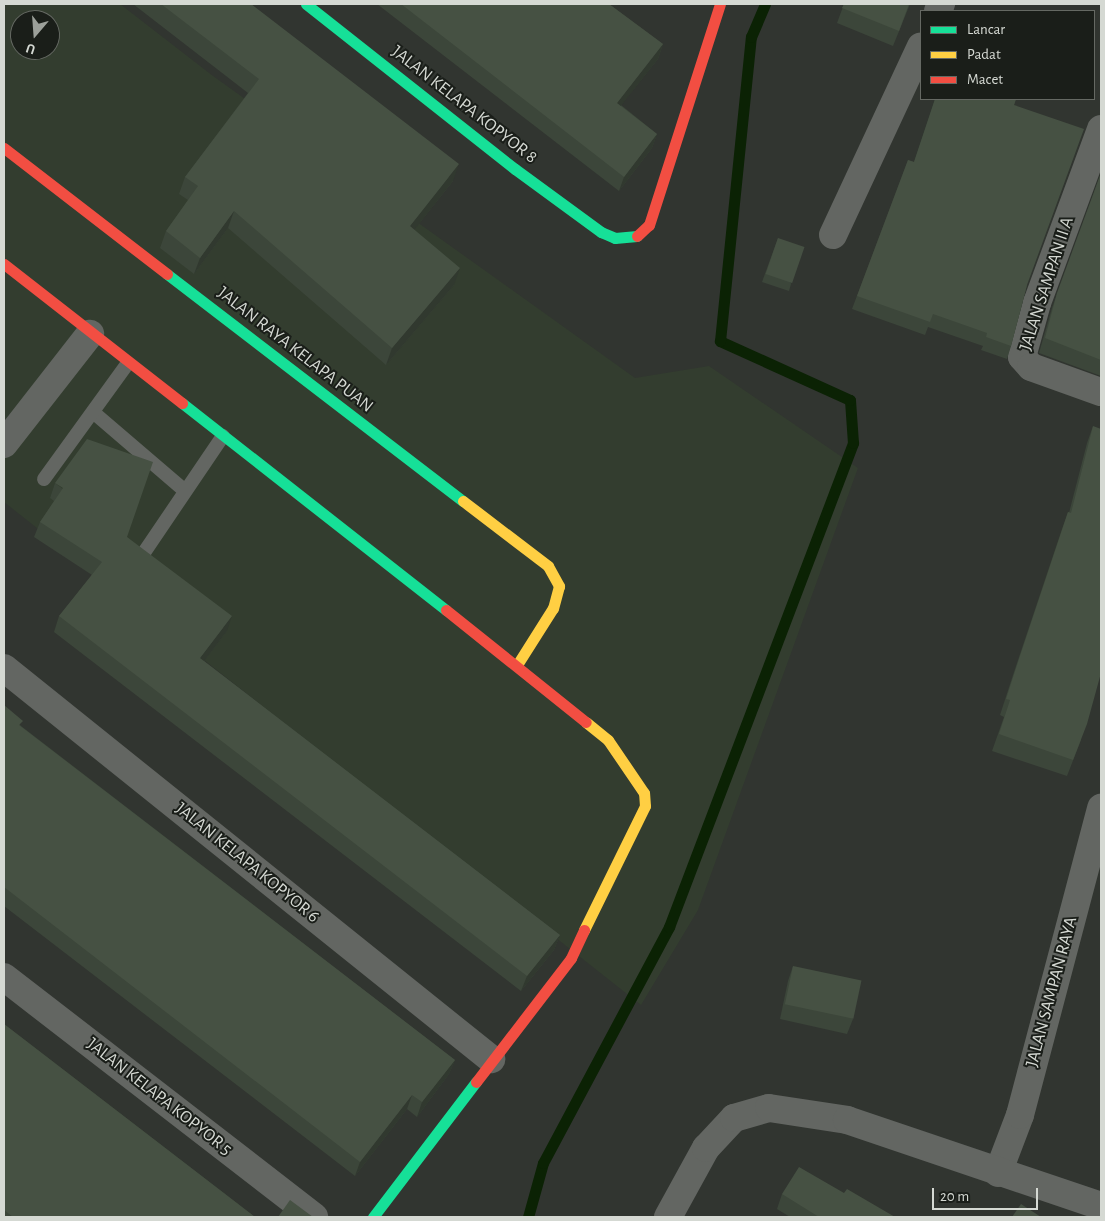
<!DOCTYPE html>
<style>
body{margin:0}
#map{position:relative;width:1105px;height:1221px;overflow:hidden;background:#313530;font-family:"Alegreya Sans",sans-serif}
div>[style]{position:absolute}
.built>*{inset:0;background:#333d2f}
.stream>*{height:11px;margin:-5.5px;padding:0 5.5px;transform-origin:5.5px;border-radius:5.5px;background:#0b2204}
.lane>*{height:14px;margin:-7px;padding:0 7px;transform-origin:7px;border-radius:7px;background:#636662}
.street>*{height:28px;margin:-14px;padding:0 14px;transform-origin:14px;border-radius:14px;background:#636662}
.fast>*{height:11px;margin:-5.5px;padding:0 5.5px;transform-origin:5.5px;border-radius:5.5px;background:#16e098}
.slow>*{height:11px;margin:-5.5px;padding:0 5.5px;transform-origin:5.5px;border-radius:5.5px;background:#ffcf43}
.jam>*{height:11px;margin:-5.5px;padding:0 5.5px;transform-origin:5.5px;border-radius:5.5px;background:#f24e42}
.wall>*{inset:0;background:#3c463a}
.shaded-wall>*{inset:0;background:#31392f}
.building>*{inset:0;background:#465143;transform-origin:0 0}
span{translate:-50% -50%;white-space:nowrap;text-align:center;line-height:1.15;-webkit-text-stroke:4px #1a1e19;paint-order:stroke}
.street-label{font-size:18px;color:#d5d9d3}
.frame{position:absolute;inset:0;border:5px solid #d5d9d3;pointer-events:none}
.legend{position:absolute;left:920px;top:10px;width:175px;height:90px;box-sizing:border-box;background:#1a1e19;border:1px solid #656963;margin:0;padding:6px 9px;list-style:none;font-size:15px;color:#d5d9d3}
.legend li{display:flex;align-items:center;gap:10px;height:25px}
.legend b{width:25px;border:1px solid #656963}
.north{position:absolute;left:10px;top:10px;width:50px;height:50px;box-sizing:border-box;background:#1a1e19;border:1px solid #656963;border-radius:50%;rotate:198deg;font-size:14px;font-weight:700;line-height:20px;text-align:center;color:#d5d9d3}
.north::after{content:'';display:block;margin:auto;width:18px;height:22px;background:#9ca09a;clip-path:polygon(50% 0,100% 100%,50% 72%,0 100%)}
.scale{position:absolute;left:932px;top:1188px;width:106px;height:22px;box-sizing:border-box;border:2px solid #d5d9d3;border-top:0;padding-left:6px;font-size:15px;line-height:18px;white-space:nowrap;color:#d5d9d3;-webkit-text-stroke:4px #1a1e19;paint-order:stroke}
</style>
<div id="map">
<div class="built">
<div style="clip-path:polygon(evenodd,4px 4px,120px 4px,213px 76px,635px 378px,709px 366px,858px 468px,698px 910px,641px 1005px,4px 502px,4px 4px,20px 20px,50px 20px,50px 50px,20px 50px,20px 20px)"></div>
</div>
<div class="stream">
<div style="left:528px;top:1217px;width:56px;rotate:-74.5deg"></div>
<div style="left:543px;top:1163px;width:268px;rotate:-61.9deg"></div>
<div style="left:669px;top:927px;width:518px;rotate:-69.18deg"></div>
<div style="left:853px;top:443px;width:43px;rotate:-94deg"></div>
<div style="left:850px;top:400px;width:143px;rotate:-155.6deg"></div>
<div style="left:720px;top:341px;width:306px;rotate:-84.2deg"></div>
<div style="left:751px;top:37px;width:36px;rotate:-67deg"></div>
</div>
<div class="lane">
<div style="left:93px;top:412px;width:120px;rotate:40.6deg"></div>
<div style="left:44px;top:479px;width:143px;rotate:-54.1deg"></div>
<div style="left:141px;top:557px;width:146px;rotate:-55.9deg"></div>
</div>
<div class="street">
<div style="left:938px;top:11px;width:8px;rotate:-67deg"></div>
<div style="left:1101px;top:129px;width:185px;rotate:110.2deg"></div>
<div style="left:1037px;top:303px;width:56px;rotate:105.5deg"></div>
<div style="left:1022px;top:357px;width:13px;rotate:48deg"></div>
<div style="left:1031px;top:367px;width:74px;rotate:19.7deg"></div>
<div style="left:833px;top:235px;width:208px;rotate:-65deg"></div>
<div style="left:4px;top:444px;width:140px;rotate:-52deg"></div>
<div style="left:4px;top:668px;width:625px;rotate:38.76deg"></div>
<div style="left:4px;top:977px;width:392px;rotate:37.7deg"></div>
<div style="left:998px;top:1173px;width:62px;rotate:-69.2deg"></div>
<div style="left:1020px;top:1115px;width:318px;rotate:-75.2deg"></div>
<div style="left:668px;top:1217px;width:79px;rotate:-61.2deg"></div>
<div style="left:706px;top:1148px;width:41px;rotate:-47deg"></div>
<div style="left:734px;top:1118px;width:36px;rotate:-16deg"></div>
<div style="left:769px;top:1108px;width:79px;rotate:8.7deg"></div>
<div style="left:847px;top:1120px;width:268px;rotate:18.7deg"></div>
</div>
<div class="fast">
<div style="left:306px;top:4px;width:266px;rotate:38.3deg"></div>
<div style="left:515px;top:169px;width:107px;rotate:36.2deg"></div>
<div style="left:601px;top:232px;width:15px;rotate:23deg"></div>
<div style="left:615px;top:238px;width:22px;rotate:-5deg"></div>
<div style="left:167px;top:274px;width:373px;rotate:37.5deg"></div>
<div style="left:182px;top:403px;width:335px;rotate:38.1deg"></div>
<div style="left:373px;top:1217px;width:170px;rotate:-52.7deg"></div>
</div>
<div class="slow">
<div style="left:463px;top:501px;width:107px;rotate:37.4deg"></div>
<div style="left:548px;top:566px;width:23px;rotate:61deg"></div>
<div style="left:559px;top:586px;width:23px;rotate:105deg"></div>
<div style="left:553px;top:608px;width:67px;rotate:122.3deg"></div>
<div style="left:584px;top:930px;width:138px;rotate:-63.8deg"></div>
<div style="left:645px;top:806px;width:13px;rotate:-94deg"></div>
<div style="left:644px;top:793px;width:64px;rotate:-124.2deg"></div>
<div style="left:608px;top:740px;width:28px;rotate:-141deg"></div>
</div>
<div class="jam">
<div style="left:4px;top:148px;width:206px;rotate:37.7deg"></div>
<div style="left:637px;top:236px;width:16px;rotate:-43deg"></div>
<div style="left:649px;top:225px;width:232px;rotate:-72.2deg"></div>
<div style="left:4px;top:264px;width:226px;rotate:38deg"></div>
<div style="left:446px;top:610px;width:179px;rotate:38.7deg"></div>
<div style="left:476px;top:1082px;width:156px;rotate:-52.5deg"></div>
<div style="left:571px;top:958px;width:31px;rotate:-65deg"></div>
</div>
<div class="wall">
<div style="clip-path:polygon(133px 4px,251px 4px,453px 181px,414px 230px,454px 285px,386px 365px,228px 228px,194px 274px,160px 248px,166px 231px,188px 200px,179px 194px,185px 177px,248px 93px)"></div>
<div style="clip-path:polygon(377px 4px,609px 4px,663px 44px,658px 59px,621px 105px,657px 134px,652px 148px,619px 191px)"></div>
<div style="clip-path:polygon(844px 4px,910px 4px,893px 46px,837px 23px)"></div>
<div style="clip-path:polygon(935px 99px,1016px 99px,1014px 105px,1027px 285px,1011px 346px,1007px 359px,981px 350px,983px 346px,928px 327px,925px 335px,852px 309px,908px 160px,914px 162px)"></div>
<div style="clip-path:polygon(1101px 173px,1101px 376px,1039px 353px,1052px 308px)"></div>
<div style="clip-path:polygon(778px 238px,791px 284px,789px 291px,762px 282px)"></div>
<div style="clip-path:polygon(1093px 426px,1081px 740px,1067px 776px,992px 751px,1004px 717px,1000px 715px,1013px 675px,1062px 529px,1068px 512px,1069px 513px,1087px 443px)"></div>
<div style="clip-path:polygon(55px 483px,127px 537px,227px 631px,204px 661px,560px 935px,554px 950px,521px 991px,54px 632px,59px 616px,92px 575px,34px 537px,40px 522px,54px 501px,50px 498px)"></div>
<div style="clip-path:polygon(4px 705px,21px 726px,455px 1060px,449px 1074px,417px 1117px,407px 1109px,355px 1176px,4px 906px)"></div>
<div style="clip-path:polygon(793px 966px,853px 1019px,847px 1034px,780px 1019px,788px 981px)"></div>
<div style="clip-path:polygon(4px 1024px,255px 1217px,4px 1217px)"></div>
<div style="clip-path:polygon(844px 1193px,895px 1217px,790px 1217px,777px 1209px,782px 1194px)"></div>
</div>
<div class="shaded-wall">
<div style="clip-path:polygon(663px 44px,658px 59px,612px 117px,617px 103px)"></div>
<div style="clip-path:polygon(657px 134px,652px 148px,619px 191px,624px 177px)"></div>
<div style="clip-path:polygon(459px 164px,453px 181px,404px 243px,410px 226px)"></div>
<div style="clip-path:polygon(234px 211px,228px 228px,194px 274px,200px 258px)"></div>
<div style="clip-path:polygon(460px 268px,454px 285px,386px 365px,392px 348px)"></div>
<div style="clip-path:polygon(232px 616px,227px 631px,195px 673px,200px 658px)"></div>
<div style="clip-path:polygon(560px 935px,554px 950px,521px 991px,527px 976px)"></div>
<div style="clip-path:polygon(455px 1060px,449px 1074px,417px 1117px,422px 1102px)"></div>
<div style="clip-path:polygon(412px 1095px,407px 1109px,355px 1176px,360px 1162px)"></div>
</div>
<div class="building">
<div style="clip-path:polygon(161px 4px,251px 4px,459px 164px,410px 226px,460px 268px,392px 348px,234px 211px,200px 258px,166px 231px,198px 186px,185px 177px,259px 79px)"></div>
<div style="clip-path:polygon(401px 4px,609px 4px,663px 44px,617px 103px,657px 134px,624px 177px)"></div>
<div style="clip-path:polygon(844px 4px,909px 4px,899px 31px,842px 8px)"></div>
<div style="clip-path:polygon(935px 99px,1016px 99px,1014px 105px,1084px 129px,1027px 285px,1011px 346px,986px 337px,987px 333px,933px 314px,930px 322px,857px 296px,908px 160px,914px 162px)"></div>
<div style="clip-path:polygon(1101px 173px,1101px 360px,1045px 338px,1057px 293px)"></div>
<div style="left:778px;top:238px;width:28px;height:38px;rotate:19deg"></div>
<div style="clip-path:polygon(1093px 426px,1101px 429px,1101px 673px,1087px 724px,1073px 760px,999px 734px,1010px 700px,1006px 699px,1019px 659px,1068px 512px,1071px 513px)"></div>
<div style="clip-path:polygon(87px 439px,153px 462px,127px 537px,232px 616px,200px 658px,560px 935px,527px 976px,59px 616px,102px 562px,40px 522px,63px 488px,55px 483px)"></div>
<div style="clip-path:polygon(4px 705px,23px 721px,19px 725px,455px 1060px,422px 1102px,412px 1095px,360px 1162px,4px 887px)"></div>
<div style="left:793px;top:966px;width:70px;height:39px;rotate:12deg"></div>
<div style="clip-path:polygon(4px 1024px,255px 1217px,13px 1217px,4px 1210px)"></div>
<div style="clip-path:polygon(799px 1167px,844px 1193px,847px 1189px,895px 1217px,819px 1217px,782px 1194px)"></div>
<div style="clip-path:polygon(290px 1200px,313px 1217px,278px 1217px)"></div>
<div style="clip-path:polygon(1021px 1204px,1041px 1217px,1012px 1217px)"></div>
</div>
<div class="street-label">
<span style="left:464px;top:105px;rotate:38deg">JALAN KELAPA KOPYOR 8</span>
<span style="left:1047px;top:284px;rotate:-72deg">JALAN SAMPAN II A</span>
<span style="left:295px;top:350px;rotate:38deg">JALAN RAYA KELAPA PUAN</span>
<span style="left:247px;top:863px;rotate:39deg">JALAN KELAPA KOPYOR 6</span>
<span style="left:1052px;top:992px;rotate:-75deg">JALAN SAMPAN RAYA</span>
<span style="left:159px;top:1097px;rotate:38deg">JALAN KELAPA KOPYOR 5</span>
</div>
<div class="frame"></div>
<ul class="legend">
<li><b style="height:6px;background:#16e098"></b>Lancar</li>
<li><b style="height:6px;background:#ffcf43"></b>Padat</li>
<li><b style="height:6px;background:#f24e42"></b>Macet</li>
</ul>
<div class="north">U</div>
<div class="scale">20 m</div>
</div>
